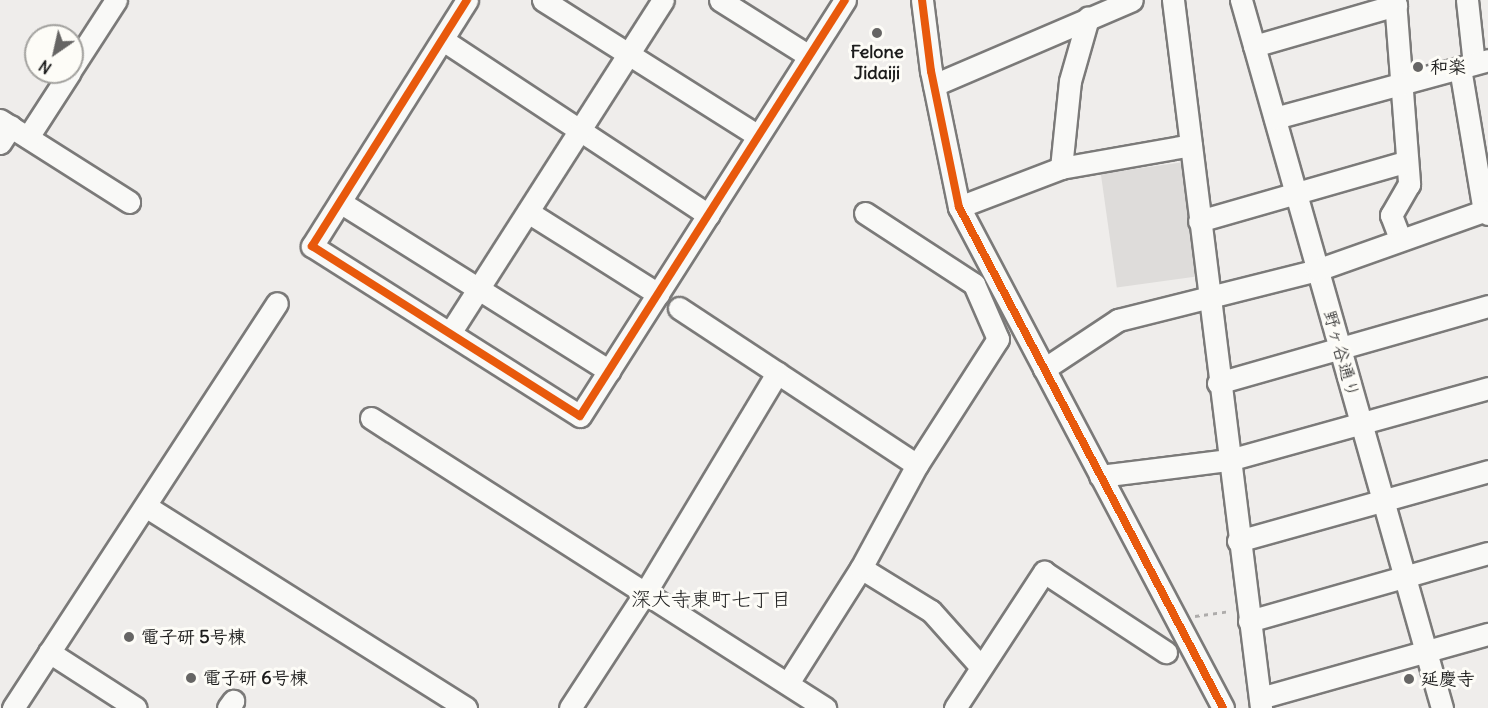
<!DOCTYPE html>
<meta charset="utf-8">
<style>
body{margin:0}
#map{position:relative;width:1488px;height:708px;overflow:hidden;background:#efedeb;font-family:Delius,"Klee One",sans-serif}
div>[style]{position:absolute}
.green>*{inset:0;background:#dedcda;transform-origin:0 0}
.path>*{height:3px;margin-top:-1.5px;transform-origin:0;background:repeating-linear-gradient(90deg,#aeacab 0 4.5px,transparent 0 9px)}
.roads{filter:drop-shadow(2px 0 #7b7a79) drop-shadow(-2px 0 #7b7a79) drop-shadow(0 2px #7b7a79) drop-shadow(0 -2px #7b7a79)}
.minor>*{height:21px;margin:-10.5px;padding:0 10.5px;transform-origin:10.5px;border-radius:10.5px;background:#f9f9f7}
.cycleway>*{height:8px;margin:-4px;padding:0 4px;transform-origin:4px;border-radius:4px;background:#e8590c}
.dots>*{width:16px;height:16px;translate:-50% -50%;box-sizing:border-box;border:3px solid #fdfcf7;border-radius:50%}
span{translate:-50% -50%;white-space:nowrap;text-align:center;line-height:1.15;-webkit-text-stroke:6px #fdfcf7;paint-order:stroke}
.poi-label{font-size:18px;color:#1c1c1c;font-weight:700}
.left{translate:0 -50%;text-align:left}
.street-label{font-size:18px;color:#1c1c1c}
.neighbourhood-label{font-size:20px;color:#1c1c1c}
.north{position:absolute;left:24px;top:24px;width:60px;height:60px;box-sizing:border-box;background:#fdfcf7;border:2px solid #a3a29f;border-radius:50%;rotate:214deg;font-size:16px;font-weight:700;line-height:24px;text-align:center;color:#1c1c1c}
.north::after{content:'';display:block;margin:auto;width:21px;height:27px;background:#666564;clip-path:polygon(50% 0,100% 100%,50% 72%,0 100%)}
</style>
<div id="map">
<div class="green">
<div style="left:1184px;top:162px;width:115px;height:84px;rotate:82deg"></div>
</div>
<div class="path">
<div style="left:1195px;top:616px;width:35px;rotate:-8deg"></div>
</div>
<div class="roads">
<div class="minor">
<div style="left:467px;top:0;width:291px;rotate:122.2deg"></div>
<div style="left:312px;top:246px;width:317px;rotate:32.4deg"></div>
<div style="left:580px;top:416px;width:493px;rotate:-57.5deg"></div>
<div style="left:543px;top:0;width:254px;rotate:32.3deg"></div>
<div style="left:720px;top:0;width:105px;rotate:32.2deg"></div>
<div style="left:922px;top:0;width:72px;rotate:82.8deg"></div>
<div style="left:931px;top:71px;width:139px;rotate:78.4deg"></div>
<div style="left:959px;top:207px;width:566px;rotate:62.21deg"></div>
<div style="left:1173px;top:0;width:713px;rotate:82.91deg"></div>
<div style="left:1241px;top:0;width:736px;rotate:74.15deg"></div>
<div style="left:1395px;top:0;width:185px;rotate:85.6deg"></div>
<div style="left:1409px;top:184px;width:36px;rotate:120deg"></div>
<div style="left:1391px;top:215px;width:26px;rotate:69deg"></div>
<div style="left:1467px;top:0;width:64px;rotate:83.8deg"></div>
<div style="left:443px;top:40px;width:318px;rotate:33.4deg"></div>
<div style="left:1254px;top:46px;width:148px;rotate:-16.1deg"></div>
<div style="left:72px;top:68px;width:81px;rotate:-57.1deg"></div>
<div style="left:1460px;top:68px;width:145px;rotate:80.5deg"></div>
<div style="left:1484px;top:211px;width:5px;rotate:37deg"></div>
<div style="left:934px;top:85px;width:215px;rotate:-23.2deg"></div>
<div style="left:1275px;top:118px;width:221px;rotate:-15.2deg"></div>
<div style="left:0;top:120px;width:153px;rotate:32.4deg"></div>
<div style="left:28px;top:137px;width:77px;rotate:-57.1deg"></div>
<div style="left:0;top:143px;width:20px;rotate:-57deg"></div>
<div style="left:1061px;top:168px;width:87px;rotate:-84.1deg"></div>
<div style="left:1070px;top:81px;width:66px;rotate:-74.1deg"></div>
<div style="left:340px;top:202px;width:318px;rotate:32.1deg"></div>
<div style="left:959px;top:207px;width:109px;rotate:-20.9deg"></div>
<div style="left:1061px;top:168px;width:132px;rotate:-10deg"></div>
<div style="left:528px;top:212px;width:154px;rotate:32.2deg"></div>
<div style="left:1199px;top:221px;width:214px;rotate:-16deg"></div>
<div style="left:679px;top:308px;width:285px;rotate:33.4deg"></div>
<div style="left:450px;top:333px;width:395px;rotate:-57.4deg"></div>
<div style="left:1044px;top:369px;width:89px;rotate:-33.5deg"></div>
<div style="left:1118px;top:320px;width:205px;rotate:-14.1deg"></div>
<div style="left:1317px;top:270px;width:177px;rotate:-19.5deg"></div>
<div style="left:1218px;top:383px;width:281px;rotate:-15.9deg"></div>
<div style="left:371px;top:418px;width:539px;rotate:32.57deg"></div>
<div style="left:1100px;top:476px;width:130px;rotate:-7.1deg"></div>
<div style="left:1229px;top:460px;width:269px;rotate:-15.5deg"></div>
<div style="left:147px;top:507px;width:377px;rotate:32.2deg"></div>
<div style="left:1238px;top:541px;width:260px;rotate:-15.6deg"></div>
<div style="left:861px;top:568px;width:82px;rotate:31.6deg"></div>
<div style="left:931px;top:611px;width:75px;rotate:48.2deg"></div>
<div style="left:1249px;top:621px;width:248px;rotate:-15.9deg"></div>
<div style="left:49px;top:652px;width:103px;rotate:32.8deg"></div>
<div style="left:788px;top:683px;width:136px;rotate:-57.6deg"></div>
<div style="left:861px;top:568px;width:117px;rotate:-61.5deg"></div>
<div style="left:917px;top:465px;width:150px;rotate:-57.3deg"></div>
<div style="left:998px;top:339px;width:60px;rotate:-113.6deg"></div>
<div style="left:974px;top:284px;width:130px;rotate:-146.9deg"></div>
<div style="left:1260px;top:698px;width:237px;rotate:-15.7deg"></div>
<div style="left:13px;top:708px;width:483px;rotate:-56.9deg"></div>
<div style="left:228px;top:708px;width:9px;rotate:-54deg"></div>
<div style="left:570px;top:708px;width:137px;rotate:-56.9deg"></div>
<div style="left:645px;top:593px;width:257px;rotate:-59deg"></div>
<div style="left:955px;top:708px;width:163px;rotate:-56.8deg"></div>
<div style="left:1044px;top:572px;width:146px;rotate:33.3deg"></div>
</div>
</div>
<div class="cycleway">
<div style="left:467px;top:0;width:291px;rotate:122.2deg"></div>
<div style="left:312px;top:246px;width:317px;rotate:32.4deg"></div>
<div style="left:580px;top:416px;width:493px;rotate:-57.5deg"></div>
<div style="left:922px;top:0;width:72px;rotate:82.8deg"></div>
<div style="left:931px;top:71px;width:139px;rotate:78.4deg"></div>
<div style="left:959px;top:207px;width:566px;rotate:62.21deg"></div>
</div>
<div class="dots">
<div style="left:877px;top:33px;background:#666564"></div>
<div style="left:1418px;top:67px;background:#666564"></div>
<div style="left:129px;top:637px;background:#666564"></div>
<div style="left:191px;top:678px;background:#666564"></div>
<div style="left:1409px;top:679px;background:#666564"></div>
</div>
<div class="poi-label">
<span style="left:877px;top:63px">Felone<br>Jidaiji</span>
<span class="left" style="left:1430px;top:67px">和楽</span>
<span class="left" style="left:141px;top:637px">電子研 5号棟</span>
<span class="left" style="left:203px;top:678px">電子研 6号棟</span>
<span class="left" style="left:1421px;top:679px">延慶寺</span>
</div>
<div class="street-label">
<span style="left:1341px;top:354px;rotate:74deg">野ヶ谷通り</span>
</div>
<div class="neighbourhood-label">
<span style="left:711px;top:598px">深大寺東町七丁目</span>
</div>
<div class="north">N</div>
</div>
